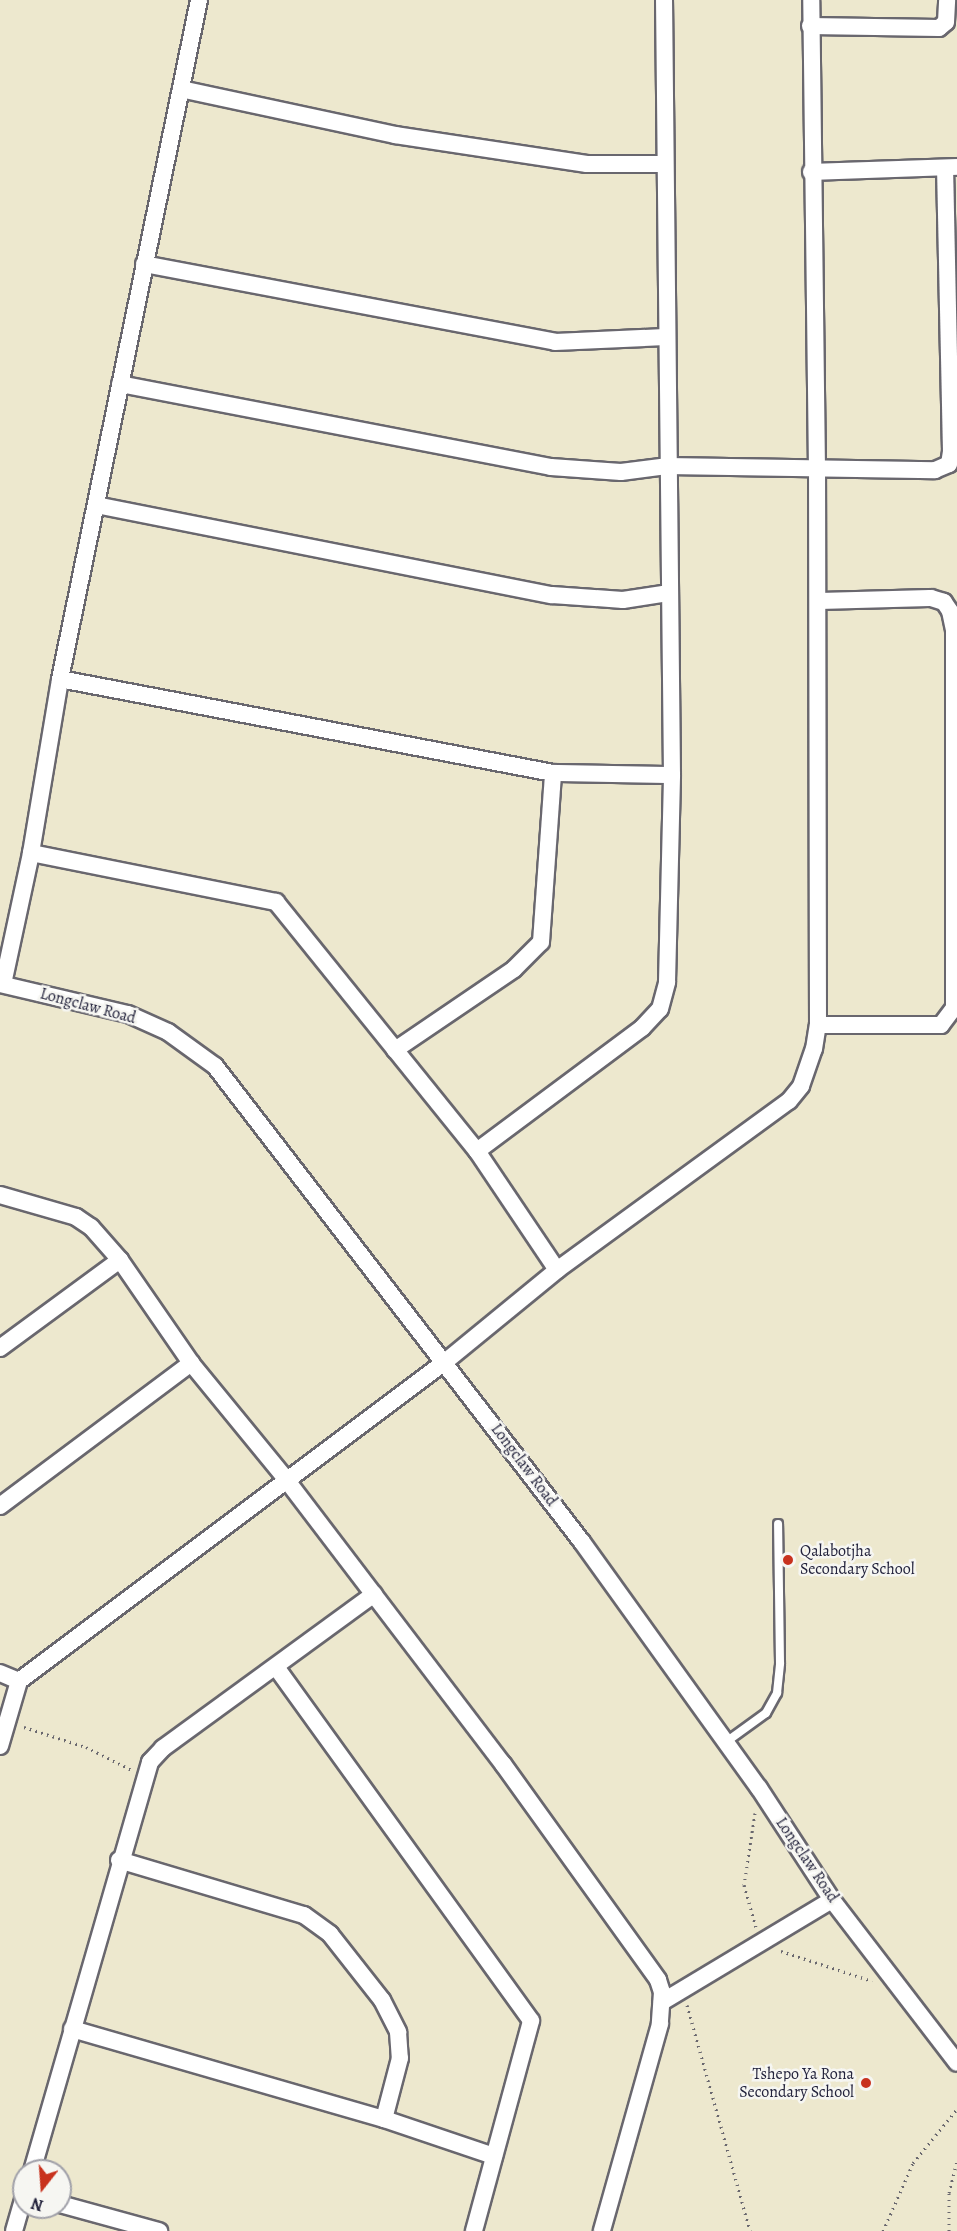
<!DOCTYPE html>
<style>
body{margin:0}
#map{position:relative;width:957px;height:2231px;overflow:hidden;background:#ede8ce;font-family:Alegreya,serif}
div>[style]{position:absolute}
.path>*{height:3px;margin-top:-1.5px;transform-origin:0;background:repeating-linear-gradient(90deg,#69676e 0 1.5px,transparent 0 6px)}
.roads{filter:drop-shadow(2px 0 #69676e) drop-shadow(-2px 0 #69676e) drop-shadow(0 2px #69676e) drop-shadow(0 -2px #69676e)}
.service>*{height:8px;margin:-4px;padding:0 4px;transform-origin:4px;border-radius:4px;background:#fff}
.minor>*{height:16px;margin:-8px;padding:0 8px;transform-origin:8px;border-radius:8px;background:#fff}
.dots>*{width:16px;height:16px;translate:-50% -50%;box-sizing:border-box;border:3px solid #f6f6f2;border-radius:50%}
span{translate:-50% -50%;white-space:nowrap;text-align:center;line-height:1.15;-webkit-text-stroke:5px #f6f6f2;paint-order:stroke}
.street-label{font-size:16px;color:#22223b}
.poi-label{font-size:16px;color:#22223b}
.left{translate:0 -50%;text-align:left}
.right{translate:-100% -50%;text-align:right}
.north{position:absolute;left:12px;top:2159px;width:60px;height:60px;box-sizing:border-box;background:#f6f6f2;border:2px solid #a1a1a9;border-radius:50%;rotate:197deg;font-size:16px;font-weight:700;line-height:24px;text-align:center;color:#22223b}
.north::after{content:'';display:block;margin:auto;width:21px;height:27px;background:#c8321e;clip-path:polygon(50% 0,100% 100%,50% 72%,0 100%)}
</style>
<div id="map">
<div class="path">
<div style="left:24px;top:1727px;width:65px;rotate:17.9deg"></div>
<div style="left:86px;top:1747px;width:51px;rotate:26.6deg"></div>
<div style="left:755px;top:1813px;width:73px;rotate:98.7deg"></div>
<div style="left:744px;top:1885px;width:44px;rotate:74.1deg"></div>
<div style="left:781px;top:1951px;width:96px;rotate:18.2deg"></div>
<div style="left:687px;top:2005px;width:235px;rotate:74.4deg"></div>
<div style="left:883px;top:2231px;width:74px;rotate:-66.2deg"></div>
<div style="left:913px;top:2163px;width:70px;rotate:-50.8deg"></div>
<div style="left:949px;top:2231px;width:38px;rotate:-90deg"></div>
<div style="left:949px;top:2193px;width:34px;rotate:-76deg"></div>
</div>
<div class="roads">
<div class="service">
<div style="left:726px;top:1742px;width:49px;rotate:-35.9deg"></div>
<div style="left:766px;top:1713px;width:23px;rotate:-61deg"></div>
<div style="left:777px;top:1693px;width:30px;rotate:-84deg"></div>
<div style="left:780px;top:1663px;width:139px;rotate:-90.8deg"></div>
</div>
<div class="minor">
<div style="left:810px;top:26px;width:129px;rotate:0.9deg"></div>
<div style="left:939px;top:28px;width:9px;rotate:-41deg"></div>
<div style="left:946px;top:22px;width:22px;rotate:-87deg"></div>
<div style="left:181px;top:89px;width:219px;rotate:12.1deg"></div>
<div style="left:395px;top:135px;width:194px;rotate:8.6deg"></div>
<div style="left:587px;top:164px;width:76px"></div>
<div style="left:811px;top:172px;width:146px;rotate:-2deg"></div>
<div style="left:144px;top:264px;width:418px;rotate:10.7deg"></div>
<div style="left:555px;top:342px;width:110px;rotate:-2.6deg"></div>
<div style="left:120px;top:384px;width:439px;rotate:10.9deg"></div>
<div style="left:551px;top:467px;width:70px;rotate:4.1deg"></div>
<div style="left:621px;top:472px;width:46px;rotate:-7.4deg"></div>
<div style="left:667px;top:466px;width:268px;rotate:0.9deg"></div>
<div style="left:935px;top:470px;width:15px;rotate:-23deg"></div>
<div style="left:949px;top:464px;width:12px;rotate:-81deg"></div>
<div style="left:951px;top:452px;width:284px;rotate:-91.2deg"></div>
<div style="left:96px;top:505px;width:465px;rotate:11.2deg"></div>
<div style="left:552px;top:595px;width:71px;rotate:4deg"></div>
<div style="left:623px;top:600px;width:47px;rotate:-8.7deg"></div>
<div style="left:60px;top:679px;width:502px;rotate:10.79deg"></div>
<div style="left:553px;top:773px;width:119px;rotate:1deg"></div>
<div style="left:31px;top:853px;width:250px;rotate:11.3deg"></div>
<div style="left:276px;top:902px;width:320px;rotate:51.1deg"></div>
<div style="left:477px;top:1151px;width:143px;rotate:56.1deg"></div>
<div style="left:0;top:984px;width:131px;rotate:13.2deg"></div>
<div style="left:128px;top:1014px;width:44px;rotate:24.2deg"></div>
<div style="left:168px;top:1032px;width:58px;rotate:35.9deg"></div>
<div style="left:215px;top:1066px;width:601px;rotate:52.37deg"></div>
<div style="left:582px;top:1542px;width:303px;rotate:54.3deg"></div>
<div style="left:759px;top:1788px;width:134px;rotate:56.9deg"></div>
<div style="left:832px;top:1900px;width:205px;rotate:52.5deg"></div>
<div style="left:3px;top:984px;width:134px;rotate:-77.9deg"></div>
<div style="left:31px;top:853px;width:176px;rotate:-80.5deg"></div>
<div style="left:60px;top:679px;width:693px;rotate:-78.43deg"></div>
<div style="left:818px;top:1025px;width:123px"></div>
<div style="left:941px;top:1025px;width:21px;rotate:-53deg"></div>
<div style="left:954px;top:1008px;width:378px;rotate:-90deg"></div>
<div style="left:954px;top:630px;width:19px;rotate:-102deg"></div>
<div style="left:950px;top:611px;width:11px;rotate:-124deg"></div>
<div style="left:944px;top:602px;width:14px;rotate:-163deg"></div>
<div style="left:931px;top:598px;width:113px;rotate:178.5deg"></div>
<div style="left:395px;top:1050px;width:144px;rotate:-34.2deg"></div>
<div style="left:514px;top:969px;width:38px;rotate:-45deg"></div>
<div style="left:541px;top:942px;width:169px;rotate:-85.9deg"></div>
<div style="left:477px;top:1151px;width:206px;rotate:-36.7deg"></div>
<div style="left:642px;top:1028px;width:26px;rotate:-47deg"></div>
<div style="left:660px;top:1009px;width:28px;rotate:-75deg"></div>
<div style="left:667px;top:982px;width:207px;rotate:-88.6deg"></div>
<div style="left:672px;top:775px;width:775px;rotate:-90.59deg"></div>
<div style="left:0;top:1195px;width:79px;rotate:16.1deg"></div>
<div style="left:76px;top:1217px;width:18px;rotate:34deg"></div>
<div style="left:91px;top:1227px;width:44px;rotate:48.7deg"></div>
<div style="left:120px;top:1260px;width:125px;rotate:55.4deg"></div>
<div style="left:191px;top:1363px;width:149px;rotate:50.7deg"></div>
<div style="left:285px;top:1478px;width:360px;rotate:52.7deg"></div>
<div style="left:503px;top:1764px;width:266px;rotate:54.3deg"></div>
<div style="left:658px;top:1980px;width:13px;rotate:72deg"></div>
<div style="left:662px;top:1992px;width:32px;rotate:94deg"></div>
<div style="left:660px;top:2024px;width:215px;rotate:105.7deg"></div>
<div style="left:0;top:1348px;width:149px;rotate:-36.3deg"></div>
<div style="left:0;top:1506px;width:239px;rotate:-36.8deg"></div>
<div style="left:276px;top:1667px;width:436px;rotate:54.2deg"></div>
<div style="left:531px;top:2021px;width:218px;rotate:105.2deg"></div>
<div style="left:0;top:1673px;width:21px;rotate:23deg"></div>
<div style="left:0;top:1746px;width:68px;rotate:-73.7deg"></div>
<div style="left:19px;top:1681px;width:534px;rotate:-36.85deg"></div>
<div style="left:446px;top:1361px;width:144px;rotate:-39.3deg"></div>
<div style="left:557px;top:1270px;width:287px;rotate:-36.1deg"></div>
<div style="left:789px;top:1101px;width:19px;rotate:-51deg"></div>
<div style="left:801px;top:1086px;width:39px;rotate:-71deg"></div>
<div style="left:814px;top:1049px;width:24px;rotate:-81deg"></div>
<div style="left:818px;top:1025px;width:555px;rotate:-90.1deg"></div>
<div style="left:817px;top:470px;width:470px;rotate:-90.7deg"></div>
<div style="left:119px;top:1860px;width:193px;rotate:16.6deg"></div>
<div style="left:304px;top:1915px;width:32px;rotate:36deg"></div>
<div style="left:330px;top:1934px;width:84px;rotate:51.8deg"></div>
<div style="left:382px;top:2000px;width:36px;rotate:63deg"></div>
<div style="left:398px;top:2032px;width:26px;rotate:86deg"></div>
<div style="left:400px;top:2058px;width:63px;rotate:104.7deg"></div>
<div style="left:662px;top:2002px;width:198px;rotate:-31deg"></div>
<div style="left:72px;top:2029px;width:325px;rotate:16.1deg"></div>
<div style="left:384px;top:2119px;width:116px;rotate:18.6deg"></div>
<div style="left:32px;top:2171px;width:426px;rotate:-73.9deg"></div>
<div style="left:150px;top:1762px;width:19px;rotate:-47deg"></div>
<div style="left:163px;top:1748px;width:261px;rotate:-36.1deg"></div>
<div style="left:60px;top:2204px;width:103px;rotate:15.3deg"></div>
<div style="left:14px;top:2231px;width:35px;rotate:-74deg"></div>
</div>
</div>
<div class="dots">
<div style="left:788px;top:1560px;background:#c8321e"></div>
<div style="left:866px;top:2083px;background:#c8321e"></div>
</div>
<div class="street-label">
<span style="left:88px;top:1006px;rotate:15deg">Longclaw Road</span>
<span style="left:524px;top:1465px;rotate:53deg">Longclaw Road</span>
<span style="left:807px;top:1860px;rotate:56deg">Longclaw Road</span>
</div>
<div class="poi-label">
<span class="left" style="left:800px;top:1560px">Qalabotjha<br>Secondary School</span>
<span class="right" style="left:854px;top:2083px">Tshepo Ya Rona<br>Secondary School</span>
</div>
<div class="north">N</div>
</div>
